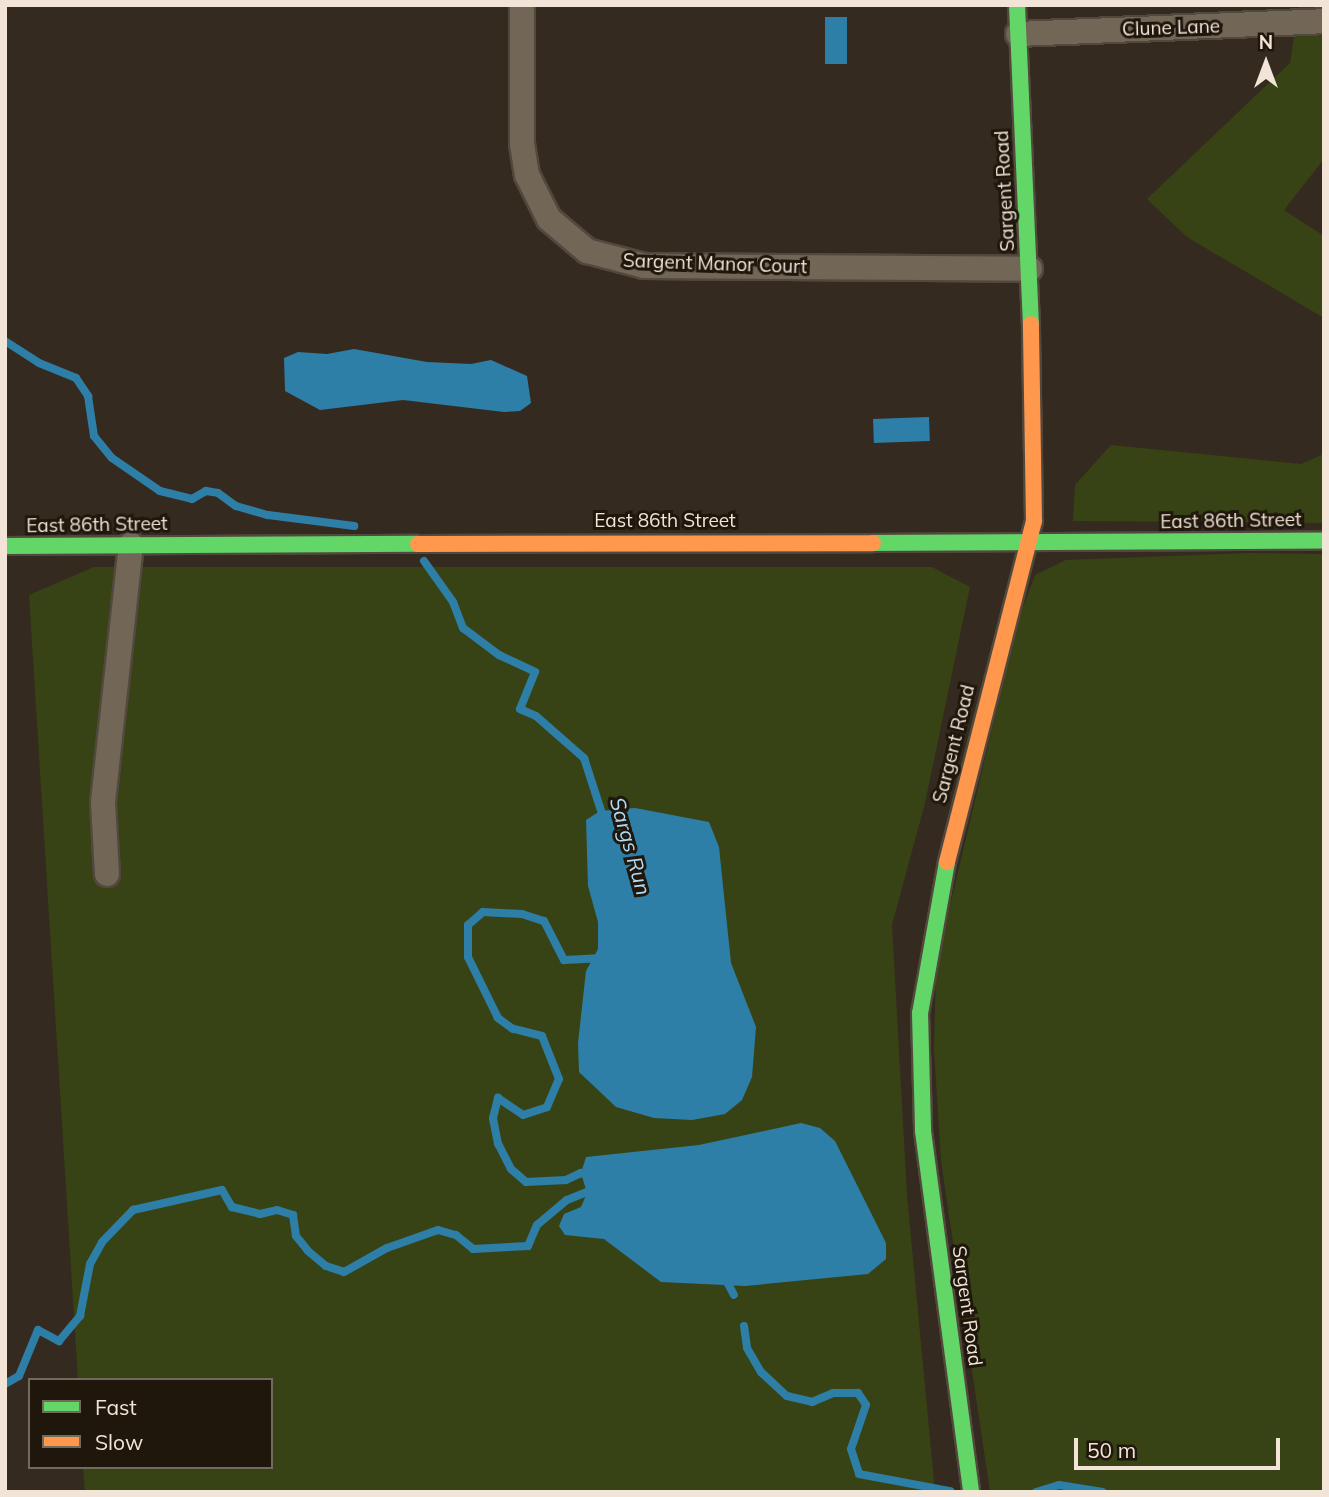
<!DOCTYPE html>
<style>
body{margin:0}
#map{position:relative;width:1329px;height:1497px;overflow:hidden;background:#352a1f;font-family:Mulish,sans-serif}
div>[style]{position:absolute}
.green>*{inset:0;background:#384315}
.water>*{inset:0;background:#2e7fa8;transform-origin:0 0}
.stream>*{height:8px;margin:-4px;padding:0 4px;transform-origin:4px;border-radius:4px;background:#2e7fa8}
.roads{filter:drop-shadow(2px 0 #52483e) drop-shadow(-2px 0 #52483e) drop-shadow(0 2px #52483e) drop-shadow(0 -2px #52483e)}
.street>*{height:24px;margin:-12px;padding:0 12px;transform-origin:12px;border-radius:12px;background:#726656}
.fast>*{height:16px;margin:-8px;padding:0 8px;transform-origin:8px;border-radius:8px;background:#63d668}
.slow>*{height:16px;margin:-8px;padding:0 8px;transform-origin:8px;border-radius:8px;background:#ff974d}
span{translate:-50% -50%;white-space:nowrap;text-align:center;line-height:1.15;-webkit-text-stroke:6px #1f160c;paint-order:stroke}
.street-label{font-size:19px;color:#f2e5d7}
.water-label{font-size:21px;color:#b1daf3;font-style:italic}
.frame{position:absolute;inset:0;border:7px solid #f2e5d7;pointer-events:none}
.legend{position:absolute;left:28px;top:1378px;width:245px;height:91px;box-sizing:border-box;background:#1f160c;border:2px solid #73695d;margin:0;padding:9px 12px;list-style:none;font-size:21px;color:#f2e5d7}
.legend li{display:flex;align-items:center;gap:14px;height:35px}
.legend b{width:35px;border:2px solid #73695d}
.north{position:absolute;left:1231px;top:28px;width:70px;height:70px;-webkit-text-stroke:5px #1f160c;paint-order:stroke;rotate:0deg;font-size:19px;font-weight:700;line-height:28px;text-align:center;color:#f2e5d7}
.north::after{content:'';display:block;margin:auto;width:24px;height:32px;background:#f2e5d7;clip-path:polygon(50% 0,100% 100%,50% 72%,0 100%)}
.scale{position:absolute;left:1074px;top:1438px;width:206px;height:32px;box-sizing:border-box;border:4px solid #f2e5d7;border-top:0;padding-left:9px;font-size:21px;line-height:24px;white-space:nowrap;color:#f2e5d7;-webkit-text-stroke:5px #1f160c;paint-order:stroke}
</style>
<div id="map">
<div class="green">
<div style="clip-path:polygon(1299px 5px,1324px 5px,1324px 159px,1284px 210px,1324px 236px,1324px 318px,1187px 237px,1147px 199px,1290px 63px)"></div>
<div style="clip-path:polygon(1111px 445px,1301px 464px,1324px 454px,1324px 523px,1073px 521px,1075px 485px)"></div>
<div style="clip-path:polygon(1249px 553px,1324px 554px,1324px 1492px,990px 1492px,941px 1161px,934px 1049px,936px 964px,1018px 620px,1035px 575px,1066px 560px)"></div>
<div style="clip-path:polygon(94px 567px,932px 567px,970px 587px,925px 803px,892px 925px,907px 1195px,935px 1492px,85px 1492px,83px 1467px,271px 1467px,271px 1380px,78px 1380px,29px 595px)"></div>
</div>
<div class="water">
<div style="left:825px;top:17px;width:22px;height:47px"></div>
<div style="clip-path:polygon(354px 349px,427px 362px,471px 364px,491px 360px,527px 376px,531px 403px,520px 411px,504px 412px,403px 400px,320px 410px,285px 391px,284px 358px,298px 352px,327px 354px)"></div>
<div style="left:929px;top:417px;width:24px;height:56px;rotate:88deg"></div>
<div style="clip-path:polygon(635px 808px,709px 822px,719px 847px,731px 963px,756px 1027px,752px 1077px,742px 1100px,725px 1114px,692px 1120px,654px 1118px,616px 1107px,579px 1072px,578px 1043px,586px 971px,598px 949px,598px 922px,588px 886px,586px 820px,600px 811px)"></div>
<div style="clip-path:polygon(801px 1123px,820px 1128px,835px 1141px,886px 1243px,886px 1259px,868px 1274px,745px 1286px,661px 1282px,604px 1239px,565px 1235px,559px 1226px,564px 1214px,581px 1207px,587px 1193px,581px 1173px,586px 1157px,699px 1145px)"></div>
</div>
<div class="stream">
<div style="left:5px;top:341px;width:40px;rotate:32.9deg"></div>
<div style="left:39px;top:363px;width:40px;rotate:22deg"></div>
<div style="left:76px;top:378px;width:22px;rotate:56deg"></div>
<div style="left:88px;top:396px;width:40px;rotate:81.5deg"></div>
<div style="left:94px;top:436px;width:28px;rotate:51deg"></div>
<div style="left:112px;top:458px;width:58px;rotate:34.5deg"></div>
<div style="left:160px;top:491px;width:33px;rotate:14deg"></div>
<div style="left:192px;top:499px;width:16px;rotate:-30deg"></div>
<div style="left:206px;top:491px;width:12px;rotate:9deg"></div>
<div style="left:218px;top:493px;width:22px;rotate:36deg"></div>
<div style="left:236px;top:506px;width:33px;rotate:16deg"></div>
<div style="left:268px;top:515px;width:87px;rotate:7.3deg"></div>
<div style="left:424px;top:561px;width:50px;rotate:54.7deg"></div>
<div style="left:453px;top:602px;width:28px;rotate:69deg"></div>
<div style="left:463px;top:628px;width:45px;rotate:36.9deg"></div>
<div style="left:499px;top:655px;width:40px;rotate:25deg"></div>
<div style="left:535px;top:672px;width:40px;rotate:112deg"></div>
<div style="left:520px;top:709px;width:17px;rotate:24deg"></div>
<div style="left:536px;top:716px;width:64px;rotate:41.2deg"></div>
<div style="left:584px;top:758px;width:65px;rotate:72.1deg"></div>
<div style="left:589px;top:1176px;width:9px;rotate:-159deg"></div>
<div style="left:581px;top:1173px;width:17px;rotate:155deg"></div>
<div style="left:566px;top:1180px;width:40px;rotate:177.1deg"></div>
<div style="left:526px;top:1182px;width:20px;rotate:-139deg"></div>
<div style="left:511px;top:1169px;width:28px;rotate:-117deg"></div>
<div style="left:498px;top:1144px;width:26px;rotate:-101deg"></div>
<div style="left:493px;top:1118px;width:21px;rotate:-76deg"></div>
<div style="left:498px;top:1098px;width:30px;rotate:34deg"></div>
<div style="left:523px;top:1115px;width:25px;rotate:-18deg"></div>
<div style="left:547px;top:1107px;width:30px;rotate:-67deg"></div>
<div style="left:559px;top:1079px;width:46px;rotate:-111.6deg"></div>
<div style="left:542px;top:1036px;width:30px;rotate:-166deg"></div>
<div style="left:513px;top:1029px;width:19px;rotate:-144deg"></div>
<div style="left:498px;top:1018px;width:68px;rotate:-116.2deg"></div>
<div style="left:468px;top:957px;width:32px;rotate:-90deg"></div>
<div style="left:468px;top:925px;width:20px;rotate:-41deg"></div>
<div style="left:483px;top:912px;width:39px;rotate:3deg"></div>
<div style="left:522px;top:914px;width:23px;rotate:18deg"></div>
<div style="left:544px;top:921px;width:44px;rotate:62.9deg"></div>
<div style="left:564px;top:960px;width:35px;rotate:-3deg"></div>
<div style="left:725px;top:1278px;width:19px;rotate:62deg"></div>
<div style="left:744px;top:1326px;width:22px;rotate:82deg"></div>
<div style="left:747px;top:1348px;width:28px;rotate:60deg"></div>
<div style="left:761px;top:1372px;width:35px;rotate:43deg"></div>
<div style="left:787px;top:1396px;width:26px;rotate:13deg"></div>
<div style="left:812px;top:1402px;width:23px;rotate:-23deg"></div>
<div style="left:833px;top:1393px;width:25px"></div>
<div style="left:858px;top:1393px;width:14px;rotate:56deg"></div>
<div style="left:866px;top:1405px;width:46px;rotate:108.8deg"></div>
<div style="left:851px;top:1449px;width:26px;rotate:72deg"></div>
<div style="left:859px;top:1474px;width:93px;rotate:10.6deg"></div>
<div style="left:5px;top:1384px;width:16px;rotate:-30deg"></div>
<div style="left:19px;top:1376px;width:50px;rotate:-67.6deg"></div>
<div style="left:38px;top:1330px;width:24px;rotate:28deg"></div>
<div style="left:59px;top:1341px;width:33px;rotate:-50deg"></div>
<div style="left:80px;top:1316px;width:53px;rotate:-79.1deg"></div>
<div style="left:90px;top:1264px;width:25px;rotate:-61deg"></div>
<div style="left:102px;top:1242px;width:45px;rotate:-45.9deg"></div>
<div style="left:133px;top:1210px;width:91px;rotate:-12.7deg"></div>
<div style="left:222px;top:1190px;width:20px;rotate:60deg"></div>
<div style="left:232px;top:1207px;width:29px;rotate:14deg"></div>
<div style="left:260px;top:1214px;width:17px;rotate:-13deg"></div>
<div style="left:277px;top:1210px;width:17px;rotate:17deg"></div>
<div style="left:293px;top:1215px;width:21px;rotate:82deg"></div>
<div style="left:296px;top:1236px;width:19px;rotate:51deg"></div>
<div style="left:308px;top:1251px;width:23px;rotate:40deg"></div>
<div style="left:326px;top:1266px;width:19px;rotate:18deg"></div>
<div style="left:344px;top:1272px;width:49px;rotate:-29.2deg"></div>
<div style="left:387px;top:1248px;width:54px;rotate:-19.4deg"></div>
<div style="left:438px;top:1230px;width:19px;rotate:16deg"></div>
<div style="left:456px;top:1235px;width:22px;rotate:39deg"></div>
<div style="left:473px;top:1249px;width:55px;rotate:-3.1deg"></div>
<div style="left:528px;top:1246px;width:23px;rotate:-67deg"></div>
<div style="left:537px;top:1225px;width:39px;rotate:-40deg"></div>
<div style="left:567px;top:1200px;width:22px;rotate:-22deg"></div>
<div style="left:1036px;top:1492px;width:24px;rotate:-17deg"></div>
<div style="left:1059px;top:1485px;width:44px;rotate:9.2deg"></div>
</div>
<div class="roads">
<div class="street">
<div style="left:522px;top:5px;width:139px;rotate:90deg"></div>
<div style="left:522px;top:144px;width:31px;rotate:81deg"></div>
<div style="left:527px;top:175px;width:49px;rotate:63.4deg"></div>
<div style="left:549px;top:219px;width:50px;rotate:40.1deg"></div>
<div style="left:587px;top:251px;width:59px;rotate:14.7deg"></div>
<div style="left:644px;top:266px;width:386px;rotate:0.4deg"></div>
<div style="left:1018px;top:34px;width:306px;rotate:-2.4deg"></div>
<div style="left:107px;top:874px;width:72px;rotate:-93.2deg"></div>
<div style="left:103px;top:802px;width:259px;rotate:-83.8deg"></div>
</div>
<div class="fast">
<div style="left:1017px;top:5px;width:319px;rotate:87.5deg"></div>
<div style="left:873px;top:543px;width:451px;rotate:-0.3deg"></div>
<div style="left:5px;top:546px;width:413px;rotate:-0.3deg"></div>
<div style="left:947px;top:862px;width:153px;rotate:100.1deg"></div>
<div style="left:920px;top:1013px;width:118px;rotate:88.5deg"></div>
<div style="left:923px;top:1131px;width:364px;rotate:82.4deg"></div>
</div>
<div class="slow">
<div style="left:418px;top:544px;width:455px;rotate:-0.1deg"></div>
<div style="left:947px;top:862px;width:352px;rotate:-75.7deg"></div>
<div style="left:1034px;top:521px;width:197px;rotate:-90.9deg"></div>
</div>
</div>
<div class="street-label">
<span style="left:1171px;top:28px;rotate:-2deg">Clune Lane</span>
<span style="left:1005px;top:191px;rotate:-93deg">Sargent Road</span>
<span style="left:715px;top:264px;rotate:2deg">Sargent Manor Court</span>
<span style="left:665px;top:521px">East 86th Street</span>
<span style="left:1231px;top:521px;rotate:-1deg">East 86th Street</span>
<span style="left:97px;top:525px;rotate:-1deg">East 86th Street</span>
<span style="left:954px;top:744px;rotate:-76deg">Sargent Road</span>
<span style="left:967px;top:1306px;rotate:82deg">Sargent Road</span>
</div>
<div class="water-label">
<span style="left:631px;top:846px;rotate:74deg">Sargs Run</span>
</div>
<div class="frame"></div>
<ul class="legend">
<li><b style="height:9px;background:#63d668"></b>Fast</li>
<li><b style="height:9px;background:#ff974d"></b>Slow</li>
</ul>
<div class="north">N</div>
<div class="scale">50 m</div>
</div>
